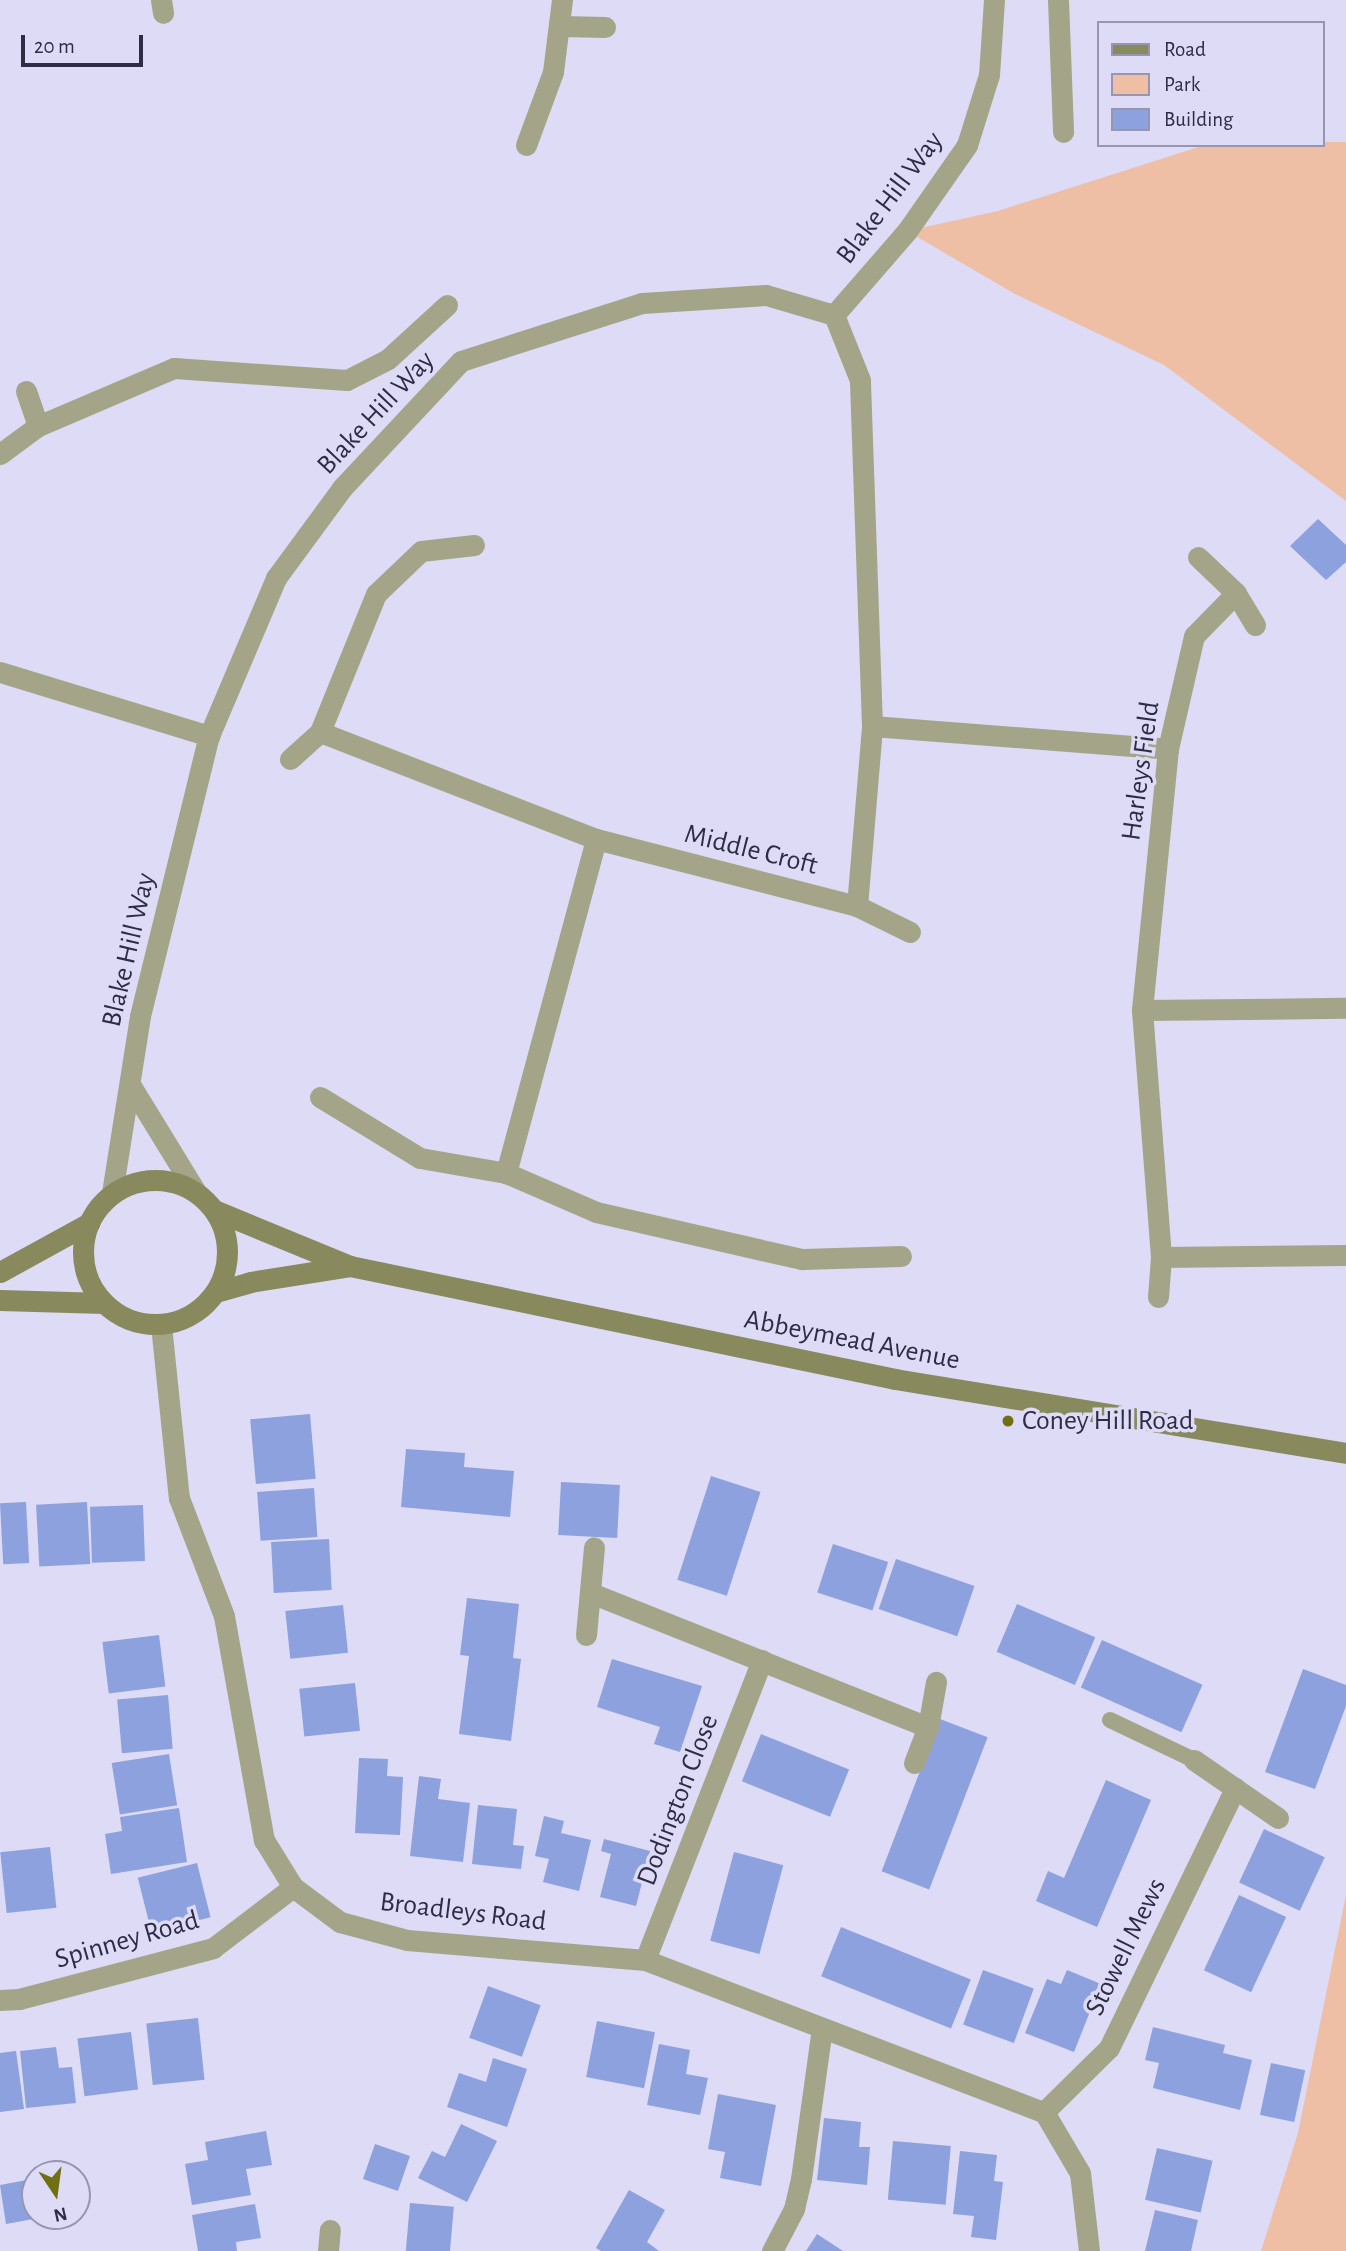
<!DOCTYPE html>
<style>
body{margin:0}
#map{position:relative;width:1346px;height:2251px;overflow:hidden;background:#dddbf5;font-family:"Alegreya Sans",sans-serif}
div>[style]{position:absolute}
.green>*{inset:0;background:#eebea5}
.building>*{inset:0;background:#8ca1dd;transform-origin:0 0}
.lane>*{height:16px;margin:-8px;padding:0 8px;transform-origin:8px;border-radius:8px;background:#a4a588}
.street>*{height:21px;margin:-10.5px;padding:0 10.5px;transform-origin:10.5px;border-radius:10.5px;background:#a4a588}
.secondary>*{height:21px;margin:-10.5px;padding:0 10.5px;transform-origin:10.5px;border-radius:10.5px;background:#88895d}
.secondary>.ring{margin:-10.5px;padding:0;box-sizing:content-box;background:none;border:21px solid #88895d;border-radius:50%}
.dots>*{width:19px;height:19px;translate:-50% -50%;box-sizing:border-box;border:4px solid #dddbf5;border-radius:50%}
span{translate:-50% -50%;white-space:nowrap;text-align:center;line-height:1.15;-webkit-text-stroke:7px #dddbf5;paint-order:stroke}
.street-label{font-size:28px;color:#2f2c45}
.poi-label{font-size:28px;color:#2f2c45}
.left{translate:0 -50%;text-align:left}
.legend{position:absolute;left:1097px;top:21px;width:228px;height:126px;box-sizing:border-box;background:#dddbf5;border:2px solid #9795af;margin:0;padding:9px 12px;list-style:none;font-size:21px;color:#2f2c45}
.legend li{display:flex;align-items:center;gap:14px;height:35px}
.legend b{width:35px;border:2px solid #9795af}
.north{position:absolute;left:21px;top:2160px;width:70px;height:70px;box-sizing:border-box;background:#dddbf5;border:2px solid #9795af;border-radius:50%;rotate:167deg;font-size:19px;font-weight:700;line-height:28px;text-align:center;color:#2f2c45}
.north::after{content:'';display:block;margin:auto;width:24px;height:32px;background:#706f12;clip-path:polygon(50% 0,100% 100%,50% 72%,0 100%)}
.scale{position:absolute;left:21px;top:35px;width:122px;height:32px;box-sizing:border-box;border:4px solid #2f2c45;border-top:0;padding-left:9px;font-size:21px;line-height:24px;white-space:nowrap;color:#2f2c45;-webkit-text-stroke:5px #dddbf5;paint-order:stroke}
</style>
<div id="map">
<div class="green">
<div style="clip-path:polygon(1323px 142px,1346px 142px,1346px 501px,1164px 365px,1015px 294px,907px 231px,998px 211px,1205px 145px,1323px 145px)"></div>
<div style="clip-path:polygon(1346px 1895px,1346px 2251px,1261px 2251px,1298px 2133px)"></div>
</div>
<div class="building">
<div style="clip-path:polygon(1318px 519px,1346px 545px,1346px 562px,1326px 580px,1290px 546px)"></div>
<div style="left:310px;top:1414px;width:65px;height:60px;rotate:85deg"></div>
<div style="clip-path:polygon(406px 1449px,465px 1453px,464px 1467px,514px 1471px,510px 1517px,401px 1507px)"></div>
<div style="left:711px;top:1476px;width:52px;height:109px;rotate:18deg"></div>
<div style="left:561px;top:1482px;width:59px;height:53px;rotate:3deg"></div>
<div style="left:314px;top:1488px;width:49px;height:57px;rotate:86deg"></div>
<div style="left:26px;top:1502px;width:61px;height:26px;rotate:87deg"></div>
<div style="left:87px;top:1502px;width:62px;height:51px;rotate:87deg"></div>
<div style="left:143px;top:1505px;width:56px;height:53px;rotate:88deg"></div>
<div style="left:329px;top:1539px;width:51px;height:58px;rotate:87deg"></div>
<div style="left:833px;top:1544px;width:58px;height:51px;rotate:18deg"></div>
<div style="left:896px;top:1559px;width:83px;height:53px;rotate:19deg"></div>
<div style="clip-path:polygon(467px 1598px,519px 1604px,513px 1658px,521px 1659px,511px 1741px,459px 1734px,469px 1656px,460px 1655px)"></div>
<div style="left:1017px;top:1604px;width:85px;height:52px;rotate:23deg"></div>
<div style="left:343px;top:1605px;width:48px;height:58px;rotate:84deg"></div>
<div style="left:159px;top:1635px;width:52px;height:57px;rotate:83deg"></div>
<div style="left:1102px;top:1640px;width:110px;height:52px;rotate:24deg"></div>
<div style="clip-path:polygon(612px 1659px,702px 1686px,680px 1752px,654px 1744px,660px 1727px,597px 1707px)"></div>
<div style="clip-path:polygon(1303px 1669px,1346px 1685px,1346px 1706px,1315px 1789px,1265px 1772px)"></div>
<div style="left:355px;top:1683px;width:48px;height:56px;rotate:84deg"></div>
<div style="left:168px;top:1695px;width:54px;height:51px;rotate:85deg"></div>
<div style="left:940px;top:1719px;width:51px;height:163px;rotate:21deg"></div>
<div style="left:761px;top:1734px;width:95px;height:51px;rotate:22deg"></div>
<div style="left:169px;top:1754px;width:52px;height:58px;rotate:81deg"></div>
<div style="clip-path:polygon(359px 1758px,388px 1759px,387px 1776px,403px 1777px,400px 1835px,355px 1833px)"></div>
<div style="clip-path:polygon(419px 1776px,441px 1779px,438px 1799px,470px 1803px,463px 1862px,410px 1856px)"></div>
<div style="clip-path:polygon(1106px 1780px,1151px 1800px,1097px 1927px,1036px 1901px,1048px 1871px,1064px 1878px)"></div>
<div style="clip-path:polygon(478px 1805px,517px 1809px,513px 1845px,524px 1846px,521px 1869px,472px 1864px)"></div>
<div style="clip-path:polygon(179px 1808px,187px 1862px,111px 1874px,105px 1834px,122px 1831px,120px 1817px)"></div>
<div style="clip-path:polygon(544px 1816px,564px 1821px,561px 1833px,591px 1840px,579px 1891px,543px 1882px,549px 1859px,535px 1856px)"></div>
<div style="left:1264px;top:1829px;width:67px;height:59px;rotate:25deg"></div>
<div style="clip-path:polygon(604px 1839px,650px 1851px,636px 1906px,600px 1897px,611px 1854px,601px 1851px)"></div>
<div style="left:50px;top:1847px;width:61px;height:50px;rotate:84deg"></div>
<div style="left:734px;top:1852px;width:51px;height:92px;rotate:15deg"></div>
<div style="left:197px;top:1863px;width:56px;height:61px;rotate:76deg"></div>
<div style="left:1239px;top:1895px;width:52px;height:83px;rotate:25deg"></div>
<div style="left:841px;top:1927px;width:140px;height:53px;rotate:22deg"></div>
<div style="left:983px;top:1970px;width:54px;height:58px;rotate:20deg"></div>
<div style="clip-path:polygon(1067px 1970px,1101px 1984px,1074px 2052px,1025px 2033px,1047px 1979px,1061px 1984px)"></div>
<div style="left:488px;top:1986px;width:56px;height:55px;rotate:20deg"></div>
<div style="left:198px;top:2018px;width:62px;height:52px;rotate:84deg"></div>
<div style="left:597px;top:2021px;width:59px;height:57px;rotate:11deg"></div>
<div style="clip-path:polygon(1153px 2027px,1225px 2045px,1223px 2053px,1252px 2060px,1240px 2110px,1153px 2088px,1159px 2063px,1145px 2060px)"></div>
<div style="left:131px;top:2032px;width:58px;height:54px;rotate:83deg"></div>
<div style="clip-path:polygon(659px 2044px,690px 2050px,686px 2074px,708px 2078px,700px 2115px,647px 2105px)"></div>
<div style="clip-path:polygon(56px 2047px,59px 2068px,72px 2067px,76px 2103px,26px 2108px,20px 2051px)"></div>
<div style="clip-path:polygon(16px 2051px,24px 2109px,0 2112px,0 2053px)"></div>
<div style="clip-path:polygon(493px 2058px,527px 2069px,507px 2127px,447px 2107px,459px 2073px,486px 2082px)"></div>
<div style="left:1271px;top:2063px;width:35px;height:53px;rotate:12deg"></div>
<div style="clip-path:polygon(718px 2094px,776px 2105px,761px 2186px,720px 2178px,725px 2152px,708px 2149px)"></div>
<div style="clip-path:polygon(824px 2118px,861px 2122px,859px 2147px,870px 2147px,867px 2185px,817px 2180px)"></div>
<div style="clip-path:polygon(461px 2124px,497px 2141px,467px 2202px,418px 2178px,432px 2151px,445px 2157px)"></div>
<div style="clip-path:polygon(266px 2131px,272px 2165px,246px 2169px,251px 2195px,192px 2205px,185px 2164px,208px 2160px,205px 2142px)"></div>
<div style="left:893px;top:2141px;width:58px;height:59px;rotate:5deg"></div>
<div style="left:375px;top:2144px;width:37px;height:37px;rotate:19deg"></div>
<div style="left:1157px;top:2148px;width:57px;height:53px;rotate:13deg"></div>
<div style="clip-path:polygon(960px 2151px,997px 2155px,994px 2181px,1003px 2182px,996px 2240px,971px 2237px,974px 2216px,953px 2214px)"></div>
<div style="clip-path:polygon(32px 2179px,35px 2216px,44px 2217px,6px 2224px,0 2185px)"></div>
<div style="clip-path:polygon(629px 2190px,665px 2210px,647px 2242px,659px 2251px,601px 2251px,596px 2248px)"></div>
<div style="left:410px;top:2203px;width:44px;height:48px;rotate:5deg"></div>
<div style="clip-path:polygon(255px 2204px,261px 2238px,236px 2242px,237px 2251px,198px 2251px,192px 2215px)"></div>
<div style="clip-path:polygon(1155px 2210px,1198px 2220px,1191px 2251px,1145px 2251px)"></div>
<div style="clip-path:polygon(817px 2234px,843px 2251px,806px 2251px)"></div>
</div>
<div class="lane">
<div style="left:1110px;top:1720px;width:93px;rotate:25.5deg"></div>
</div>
<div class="street">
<div style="left:161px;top:0;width:13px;rotate:81deg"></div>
<div style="left:1058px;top:0;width:132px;rotate:87.8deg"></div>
<div style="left:561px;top:26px;width:44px;rotate:1.3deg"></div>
<div style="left:526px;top:145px;width:78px;rotate:-69.7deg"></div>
<div style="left:553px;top:72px;width:73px;rotate:-82.9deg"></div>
<div style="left:26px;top:391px;width:37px;rotate:71deg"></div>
<div style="left:0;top:454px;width:47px;rotate:-36.4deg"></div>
<div style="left:38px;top:426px;width:148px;rotate:-23.1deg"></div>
<div style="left:174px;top:368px;width:173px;rotate:4deg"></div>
<div style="left:347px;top:380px;width:46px;rotate:-27.1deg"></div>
<div style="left:388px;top:359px;width:80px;rotate:-42.5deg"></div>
<div style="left:474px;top:545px;width:53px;rotate:173.5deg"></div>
<div style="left:421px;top:551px;width:62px;rotate:136.3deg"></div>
<div style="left:376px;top:594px;width:149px;rotate:112.1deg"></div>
<div style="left:320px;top:732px;width:296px;rotate:21.2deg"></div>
<div style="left:596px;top:839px;width:269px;rotate:14.4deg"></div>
<div style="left:857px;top:906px;width:181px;rotate:-85.2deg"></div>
<div style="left:872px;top:726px;width:346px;rotate:-92deg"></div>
<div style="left:860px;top:380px;width:70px;rotate:-111.8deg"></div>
<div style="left:1198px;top:557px;width:52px;rotate:43.5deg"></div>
<div style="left:1255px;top:625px;width:37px;rotate:-121deg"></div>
<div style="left:1236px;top:593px;width:60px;rotate:134.3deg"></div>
<div style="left:1194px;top:636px;width:116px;rotate:103deg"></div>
<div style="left:1168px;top:749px;width:262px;rotate:95.7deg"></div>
<div style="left:1142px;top:1010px;width:248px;rotate:85.6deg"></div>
<div style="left:1161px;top:1257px;width:185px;rotate:-0.6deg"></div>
<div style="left:0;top:672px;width:219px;rotate:17deg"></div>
<div style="left:872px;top:726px;width:297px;rotate:4.4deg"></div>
<div style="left:290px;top:759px;width:40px;rotate:-42deg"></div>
<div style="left:857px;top:906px;width:59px;rotate:26.1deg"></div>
<div style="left:1142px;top:1010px;width:204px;rotate:-0.6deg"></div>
<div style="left:131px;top:1086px;width:124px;rotate:58.5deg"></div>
<div style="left:320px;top:1097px;width:117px;rotate:31.4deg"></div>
<div style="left:420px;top:1158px;width:87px;rotate:9.9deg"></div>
<div style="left:506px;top:1173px;width:98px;rotate:23.4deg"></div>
<div style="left:596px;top:1212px;width:211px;rotate:12.9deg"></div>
<div style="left:802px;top:1259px;width:99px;rotate:-1.7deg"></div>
<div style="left:506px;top:1173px;width:346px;rotate:-74.9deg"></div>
<div style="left:112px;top:1193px;width:179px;rotate:-81deg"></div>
<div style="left:140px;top:1016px;width:288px;rotate:-76.2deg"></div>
<div style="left:209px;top:736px;width:172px;rotate:-67deg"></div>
<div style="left:276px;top:578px;width:112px;rotate:-53.7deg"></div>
<div style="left:342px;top:488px;width:174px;rotate:-46.9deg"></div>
<div style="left:461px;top:361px;width:190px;rotate:-17.8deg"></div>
<div style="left:642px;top:303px;width:124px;rotate:-3.7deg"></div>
<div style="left:766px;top:295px;width:71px;rotate:16.4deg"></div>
<div style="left:834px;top:315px;width:111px;rotate:-49deg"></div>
<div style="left:907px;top:231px;width:105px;rotate:-55.1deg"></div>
<div style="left:967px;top:145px;width:73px;rotate:-72.6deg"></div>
<div style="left:989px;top:75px;width:75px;rotate:-86.2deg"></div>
<div style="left:1158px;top:1297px;width:40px;rotate:-85.7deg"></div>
<div style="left:161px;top:1325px;width:174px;rotate:84.1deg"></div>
<div style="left:179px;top:1498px;width:126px;rotate:69.1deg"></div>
<div style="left:224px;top:1616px;width:228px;rotate:79.9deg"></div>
<div style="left:264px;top:1840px;width:55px;rotate:58.3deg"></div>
<div style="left:293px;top:1887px;width:59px;rotate:36.7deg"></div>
<div style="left:340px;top:1922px;width:69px;rotate:15deg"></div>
<div style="left:407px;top:1940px;width:239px;rotate:4.8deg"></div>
<div style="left:645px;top:1960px;width:427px;rotate:20.9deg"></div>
<div style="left:1044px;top:2112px;width:71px;rotate:59.5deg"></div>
<div style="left:1080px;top:2173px;width:79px;rotate:83.4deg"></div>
<div style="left:591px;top:1593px;width:363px;rotate:21.7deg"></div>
<div style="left:586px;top:1635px;width:88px;rotate:-84.8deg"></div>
<div style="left:1194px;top:1760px;width:102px;rotate:34.6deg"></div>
<div style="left:914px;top:1763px;width:39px;rotate:-69deg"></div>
<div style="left:928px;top:1727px;width:46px;rotate:-79.9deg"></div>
<div style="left:645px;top:1960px;width:322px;rotate:-68.7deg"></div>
<div style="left:0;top:2000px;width:19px;rotate:-3deg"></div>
<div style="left:19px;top:1999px;width:201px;rotate:-14.7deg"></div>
<div style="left:213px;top:1948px;width:101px;rotate:-37.3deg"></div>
<div style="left:1044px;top:2112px;width:91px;rotate:-44.6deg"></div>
<div style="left:1109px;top:2048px;width:289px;rotate:-64.1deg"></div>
<div style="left:328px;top:2251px;width:21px;rotate:-85deg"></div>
<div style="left:772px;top:2251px;width:47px;rotate:-62.4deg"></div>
<div style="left:794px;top:2209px;width:31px;rotate:-77deg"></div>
<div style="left:801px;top:2179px;width:152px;rotate:-82.1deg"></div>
</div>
<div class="secondary">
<div class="ring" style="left:83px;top:1180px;width:123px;height:123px"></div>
<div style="left:214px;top:1210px;width:147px;rotate:22.4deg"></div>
<div style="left:350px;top:1266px;width:557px;rotate:11.71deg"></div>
<div style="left:895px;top:1379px;width:457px;rotate:9.3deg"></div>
<div style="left:0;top:1272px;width:102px;rotate:-28.8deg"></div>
<div style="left:216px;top:1292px;width:35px;rotate:-16deg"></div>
<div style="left:250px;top:1282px;width:101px;rotate:-9.1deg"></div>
<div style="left:0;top:1300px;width:104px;rotate:1.7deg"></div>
</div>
<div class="dots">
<div style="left:1008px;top:1421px;background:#706f12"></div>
</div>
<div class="street-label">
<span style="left:890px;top:198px;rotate:-53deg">Blake Hill Way</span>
<span style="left:376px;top:413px;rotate:-47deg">Blake Hill Way</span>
<span style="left:1141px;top:771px;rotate:-82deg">Harleys Field</span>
<span style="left:751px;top:850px;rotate:14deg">Middle Croft</span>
<span style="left:129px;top:950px;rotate:-77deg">Blake Hill Way</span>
<span style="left:852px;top:1340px;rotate:11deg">Abbeymead Avenue</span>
<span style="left:678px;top:1800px;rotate:-69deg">Dodington Close</span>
<span style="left:463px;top:1912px;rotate:7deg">Broadleys Road</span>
<span style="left:127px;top:1940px;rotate:-16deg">Spinney Road</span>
<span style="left:1126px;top:1947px;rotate:-64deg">Stowell Mews</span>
</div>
<div class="poi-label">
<span class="left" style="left:1022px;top:1421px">Coney Hill Road</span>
</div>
<ul class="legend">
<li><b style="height:9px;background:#88895d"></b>Road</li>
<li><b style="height:19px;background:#eebea5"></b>Park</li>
<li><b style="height:19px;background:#8ca1dd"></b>Building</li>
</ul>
<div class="north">N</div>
<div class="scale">20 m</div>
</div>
